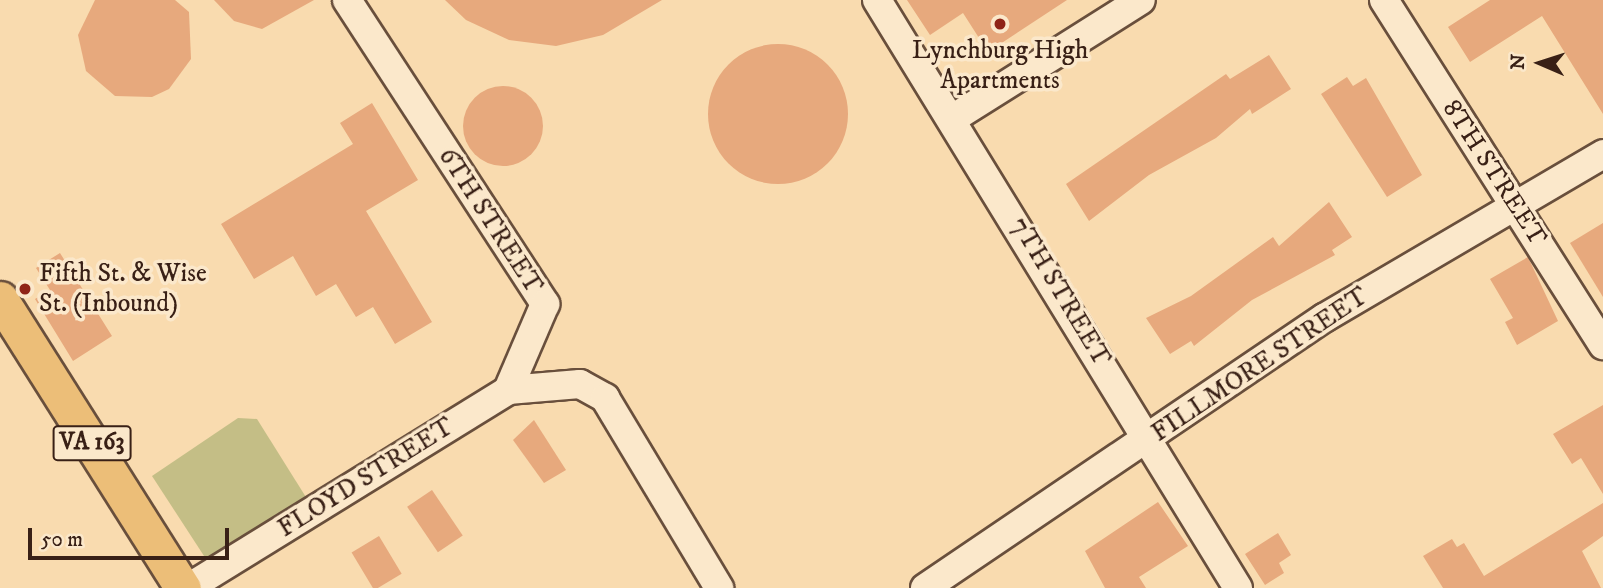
<!DOCTYPE html>
<style>
body{margin:0}
#map{position:relative;width:1603px;height:588px;overflow:hidden;background:#f9dbaf;font-family:"IM FELL DW Pica",serif}
div>[style]{position:absolute}
.green>*{inset:0;background:#c4be86}
.building>*{inset:0;background:#e7a97d;transform-origin:0 0}
.round{border-radius:50%}
.roads{filter:drop-shadow(2px 0 #694f3c) drop-shadow(-2px 0 #694f3c) drop-shadow(0 2px #694f3c) drop-shadow(0 -2px #694f3c)}
.minor>*{height:28px;margin:-14px;padding:0 14px;transform-origin:14px;border-radius:14px;background:#fbe8cb}
.major>*{height:35px;margin:-17.5px;padding:0 17.5px;transform-origin:17.5px;border-radius:17.5px;background:#ecbe78}
.dots>*{width:19px;height:19px;translate:-50% -50%;box-sizing:border-box;border:4px solid #fbe8cb;border-radius:50%}
span{translate:-50% -50%;white-space:nowrap;text-align:center;line-height:1.15;-webkit-text-stroke:7px #fbe8cb;paint-order:stroke}
.shield-label span{padding:2px 5px;background:#fbe8cb;border:2px solid;border-radius:5px;-webkit-text-stroke-width:0}
.shield-label{font-size:24px;color:#392016;font-weight:700}
.poi-label{font-size:26px;color:#392016}
.left{translate:0 -50%;text-align:left}
.street-label{font-size:26px;color:#392016}
.north{position:absolute;left:1505px;top:28px;width:70px;height:70px;-webkit-text-stroke:5px #fbe8cb;paint-order:stroke;rotate:273deg;font-size:19px;font-weight:700;line-height:28px;text-align:center;color:#392016}
.north::after{content:'';display:block;margin:auto;width:24px;height:32px;background:#392016;clip-path:polygon(50% 0,100% 100%,50% 72%,0 100%)}
.scale{position:absolute;left:28px;top:528px;width:201px;height:32px;box-sizing:border-box;border:4px solid #392016;border-top:0;padding-left:9px;font-size:21px;line-height:24px;white-space:nowrap;color:#392016;-webkit-text-stroke:5px #fbe8cb;paint-order:stroke}
</style>
<div id="map">
<div class="green">
<div style="clip-path:polygon(238px 418px,257px 419px,309px 502px,206px 559px,152px 476px)"></div>
</div>
<div class="building">
<div style="clip-path:polygon(95px 0,175px 0,189px 12px,191px 59px,169px 89px,152px 97px,115px 96px,86px 71px,78px 35px)"></div>
<div style="clip-path:polygon(214px 0,314px 0,262px 29px,234px 21px)"></div>
<div style="clip-path:polygon(445px 0,662px 0,603px 35px,556px 46px,509px 40px,466px 20px)"></div>
<div style="clip-path:polygon(907px 0,1067px 0,988px 52px,963px 13px,930px 35px)"></div>
<div style="clip-path:polygon(1490px 0,1603px 0,1603px 114px,1542px 16px,1470px 62px,1448px 27px)"></div>
<div class="round" style="left:708px;top:44px;width:140px;height:140px"></div>
<div style="clip-path:polygon(1269px 55px,1291px 89px,1252px 114px,1250px 109px,1216px 138px,1149px 175px,1089px 221px,1066px 184px,1226px 74px,1230px 79px)"></div>
<div style="clip-path:polygon(1347px 77px,1353px 86px,1366px 78px,1422px 175px,1387px 197px,1321px 94px)"></div>
<div class="round" style="left:463px;top:86px;width:80px;height:80px"></div>
<div style="clip-path:polygon(372px 103px,418px 180px,366px 211px,432px 322px,395px 344px,373px 307px,356px 317px,336px 284px,316px 296px,293px 256px,254px 279px,221px 224px,353px 144px,340px 123px)"></div>
<div style="clip-path:polygon(1329px 202px,1352px 237px,1332px 250px,1335px 255px,1252px 300px,1194px 346px,1191px 341px,1170px 354px,1146px 318px,1191px 296px,1273px 237px,1279px 246px)"></div>
<div style="clip-path:polygon(1603px 223px,1603px 297px,1570px 243px)"></div>
<div style="clip-path:polygon(60px 253px,112px 336px,73px 361px,35px 299px,50px 290px,36px 268px)"></div>
<div style="clip-path:polygon(1528px 257px,1558px 321px,1517px 345px,1505px 322px,1513px 318px,1490px 279px)"></div>
<div style="clip-path:polygon(1603px 405px,1603px 494px,1581px 458px,1572px 464px,1553px 434px)"></div>
<div style="clip-path:polygon(534px 420px,566px 470px,544px 483px,513px 440px)"></div>
<div style="left:432px;top:490px;width:55px;height:30px;rotate:56deg"></div>
<div style="clip-path:polygon(1158px 502px,1188px 546px,1139px 577px,1146px 588px,1105px 588px,1085px 551px)"></div>
<div style="clip-path:polygon(1603px 503px,1603px 536px,1582px 551px,1601px 588px,1443px 588px,1423px 556px,1452px 539px,1457px 547px,1464px 543px,1484px 576px)"></div>
<div style="clip-path:polygon(1278px 533px,1291px 555px,1279px 563px,1284px 573px,1265px 585px,1245px 554px)"></div>
<div style="left:379px;top:536px;width:44px;height:32px;rotate:59deg"></div>
</div>
<div class="roads">
<div class="minor">
<div style="left:347px;top:0;width:363px;rotate:56.9deg"></div>
<div style="left:545px;top:304px;width:94px;rotate:113.3deg"></div>
<div style="left:877px;top:0;width:690px;rotate:58.45deg"></div>
<div style="left:1384px;top:0;width:409px;rotate:57.6deg"></div>
<div style="left:952px;top:119px;width:223px;rotate:-32.2deg"></div>
<div style="left:188px;top:588px;width:376px;rotate:-31.7deg"></div>
<div style="left:508px;top:390px;width:72px;rotate:-4.8deg"></div>
<div style="left:580px;top:384px;width:29px;rotate:29deg"></div>
<div style="left:605px;top:398px;width:222px;rotate:59deg"></div>
<div style="left:925px;top:588px;width:482px;rotate:-34.1deg"></div>
<div style="left:1324px;top:318px;width:324px;rotate:-30.4deg"></div>
</div>
<div class="major">
<div style="left:0;top:299px;width:342px;rotate:57.7deg"></div>
</div>
</div>
<div class="dots">
<div style="left:1000px;top:24px;background:#8f2418"></div>
<div style="left:25px;top:289px;background:#8f2418"></div>
</div>
<div class="shield-label">
<span style="left:92px;top:443px">VA 163</span>
</div>
<div class="poi-label">
<span style="left:1000px;top:66px">Lynchburg High<br>Apartments</span>
<span class="left" style="left:39px;top:289px">Fifth St. &amp; Wise<br>St. (Inbound)</span>
</div>
<div class="street-label">
<span style="left:1494px;top:173px;rotate:57deg">8TH STREET</span>
<span style="left:490px;top:221px;rotate:57deg">6TH STREET</span>
<span style="left:1060px;top:292px;rotate:59deg">7TH STREET</span>
<span style="left:1260px;top:365px;rotate:-34deg">FILLMORE STREET</span>
<span style="left:366px;top:478px;rotate:-32deg">FLOYD STREET</span>
</div>
<div class="north">N</div>
<div class="scale">50 m</div>
</div>
